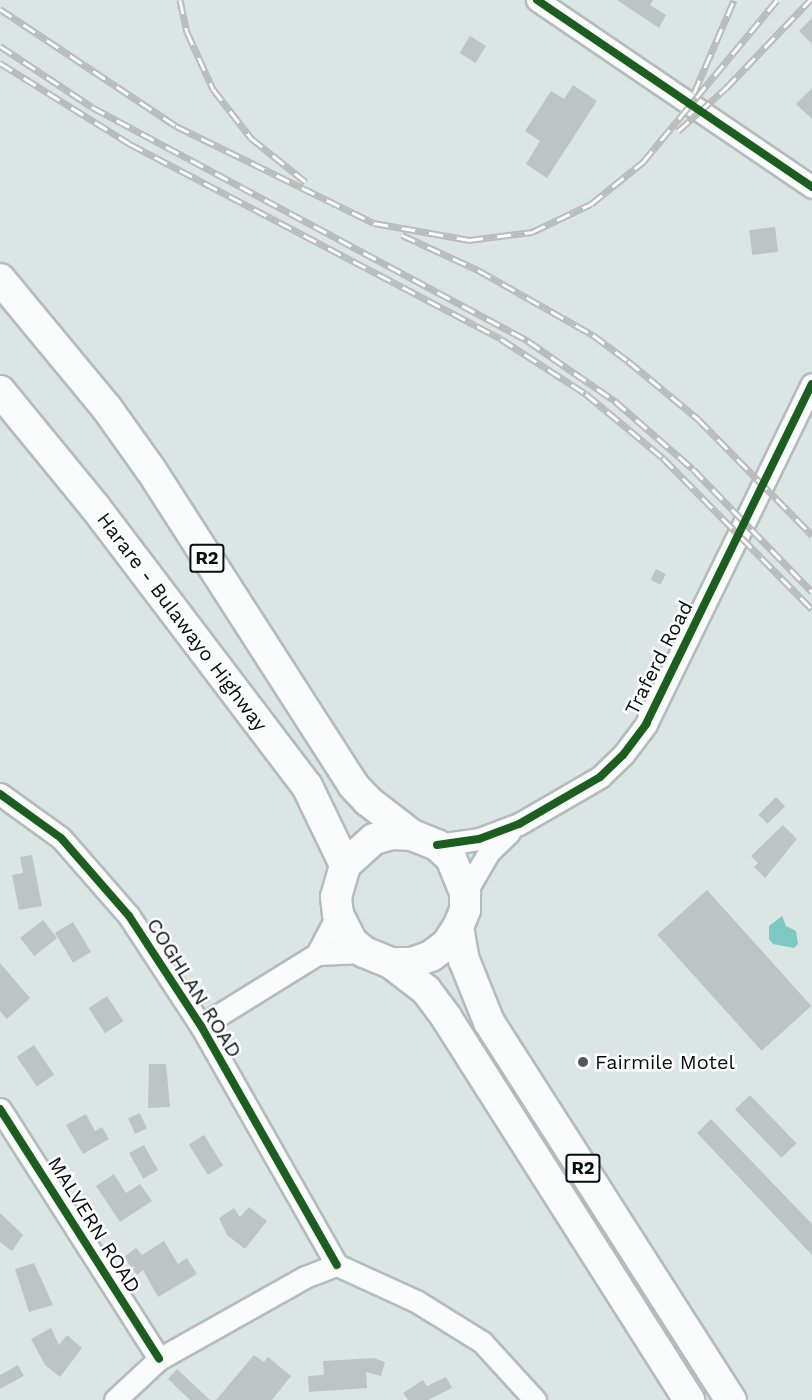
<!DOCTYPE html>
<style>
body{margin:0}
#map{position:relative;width:812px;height:1400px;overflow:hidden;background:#dbe6e4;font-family:"Work Sans",sans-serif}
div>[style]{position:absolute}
.water>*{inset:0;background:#7cc9c4}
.building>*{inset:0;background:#bdc5c4;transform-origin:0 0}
.roads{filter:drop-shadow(2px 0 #b4bcbb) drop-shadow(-2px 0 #b4bcbb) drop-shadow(0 2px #b4bcbb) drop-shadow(0 -2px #b4bcbb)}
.minor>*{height:21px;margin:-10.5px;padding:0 10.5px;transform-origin:10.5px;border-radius:10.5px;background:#fafbfb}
.highway>*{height:30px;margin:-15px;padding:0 15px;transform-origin:15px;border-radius:15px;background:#fafbfb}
.rail>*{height:7px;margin-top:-3.5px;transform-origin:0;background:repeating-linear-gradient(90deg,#fff 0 14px,#b8bcba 0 28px);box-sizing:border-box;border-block:2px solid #b8bcba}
.cycleway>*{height:8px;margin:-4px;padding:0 4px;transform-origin:4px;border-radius:4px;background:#1b5e20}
.dots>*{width:16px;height:16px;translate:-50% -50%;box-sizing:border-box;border:3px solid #fff;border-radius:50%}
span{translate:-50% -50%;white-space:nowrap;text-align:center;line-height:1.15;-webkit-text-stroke:5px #fff;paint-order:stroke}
.shield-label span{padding:2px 4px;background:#fff;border:2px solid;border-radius:4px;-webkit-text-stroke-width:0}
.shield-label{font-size:18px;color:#080e0e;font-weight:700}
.street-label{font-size:20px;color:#080e0e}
.poi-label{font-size:20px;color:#080e0e}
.left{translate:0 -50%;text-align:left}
</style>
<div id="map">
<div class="water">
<div style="clip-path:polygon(782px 916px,786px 926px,796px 931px,798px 944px,794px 948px,773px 944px,769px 939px,769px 926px)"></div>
</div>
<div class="building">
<div style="clip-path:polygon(617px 0,653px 0,650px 5px,666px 15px,659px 28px)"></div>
<div style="clip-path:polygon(812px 18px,812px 44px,799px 31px)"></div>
<div style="left:470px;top:36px;width:19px;height:20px;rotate:32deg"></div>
<div style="clip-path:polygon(573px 85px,597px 101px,547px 178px,526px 164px,540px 141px,525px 131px,551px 91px,564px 99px)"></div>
<div style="clip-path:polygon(812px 88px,812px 119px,796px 104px)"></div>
<div style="left:775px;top:227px;width:25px;height:26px;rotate:83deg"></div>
<div style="left:656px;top:569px;width:11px;height:12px;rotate:27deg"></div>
<div style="left:776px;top:797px;width:13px;height:25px;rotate:45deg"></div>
<div style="clip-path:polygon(783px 825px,797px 839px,765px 878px,754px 867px,758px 863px,751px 856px)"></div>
<div style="clip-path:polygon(32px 855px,42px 906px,19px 910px,12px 875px,23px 873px,20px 857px)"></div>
<div style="left:707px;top:890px;width:156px;height:67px;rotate:48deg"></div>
<div style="left:43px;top:920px;width:23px;height:29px;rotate:52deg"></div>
<div style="left:73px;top:922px;width:35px;height:21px;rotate:59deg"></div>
<div style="clip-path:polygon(0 963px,30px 998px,7px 1019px,0 1011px)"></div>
<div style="left:107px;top:996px;width:30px;height:22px;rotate:57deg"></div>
<div style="left:34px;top:1045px;width:36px;height:21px;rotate:56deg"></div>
<div style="clip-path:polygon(149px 1064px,166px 1064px,170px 1107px,148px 1108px)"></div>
<div style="left:750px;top:1095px;width:67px;height:21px;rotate:46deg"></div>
<div style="left:140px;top:1113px;width:17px;height:13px;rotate:66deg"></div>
<div style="clip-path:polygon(86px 1114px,95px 1131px,102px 1127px,109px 1139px,83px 1154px,66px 1125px)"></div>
<div style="clip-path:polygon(711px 1119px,812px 1224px,812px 1255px,697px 1133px)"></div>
<div style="left:204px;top:1135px;width:36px;height:18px;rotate:58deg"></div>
<div style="left:144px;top:1145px;width:29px;height:17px;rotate:61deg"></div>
<div style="clip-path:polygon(114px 1174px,126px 1193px,140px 1184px,152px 1201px,120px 1222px,96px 1186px)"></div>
<div style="clip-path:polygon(249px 1207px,267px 1221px,245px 1249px,227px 1235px,219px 1218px,234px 1208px,240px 1217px)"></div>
<div style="clip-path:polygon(0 1213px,23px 1235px,12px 1251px,0 1242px)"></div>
<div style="clip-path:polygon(164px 1241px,178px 1264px,187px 1258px,197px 1274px,158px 1297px,143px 1270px,137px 1275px,124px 1257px,136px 1248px,142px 1255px)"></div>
<div style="clip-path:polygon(34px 1263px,53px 1305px,29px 1312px,15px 1269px)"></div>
<div style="clip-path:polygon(51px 1328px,59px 1345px,67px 1335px,82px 1348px,60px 1377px,45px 1365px,31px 1339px)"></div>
<div style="clip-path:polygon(254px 1355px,264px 1362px,268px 1357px,291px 1376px,272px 1400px,216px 1400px)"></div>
<div style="clip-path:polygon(374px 1358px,385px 1362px,381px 1376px,366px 1372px,367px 1388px,309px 1392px,308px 1376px,324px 1375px,323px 1361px)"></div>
<div style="clip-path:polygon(18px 1365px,24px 1376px,0 1389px,0 1375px)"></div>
<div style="clip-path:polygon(177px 1369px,210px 1400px,190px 1400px,168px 1379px)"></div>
<div style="clip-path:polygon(446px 1377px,452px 1388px,428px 1400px,408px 1400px,403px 1393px,423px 1380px,427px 1386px)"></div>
</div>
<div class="roads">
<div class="minor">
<div style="left:537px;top:0;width:333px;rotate:34.2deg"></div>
<div style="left:0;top:794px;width:75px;rotate:35.8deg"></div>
<div style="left:61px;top:838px;width:103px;rotate:48.9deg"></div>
<div style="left:129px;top:916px;width:131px;rotate:56.8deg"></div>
<div style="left:201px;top:1026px;width:275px;rotate:60.4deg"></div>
<div style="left:437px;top:845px;width:42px;rotate:-8.1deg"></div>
<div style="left:479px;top:839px;width:43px;rotate:-20.6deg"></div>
<div style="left:519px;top:824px;width:94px;rotate:-30.1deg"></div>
<div style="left:600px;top:777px;width:32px;rotate:-44deg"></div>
<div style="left:623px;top:755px;width:39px;rotate:-53deg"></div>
<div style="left:646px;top:724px;width:378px;rotate:-64deg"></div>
<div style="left:465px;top:893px;width:48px;rotate:-59.7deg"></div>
<div style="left:489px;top:852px;width:28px;rotate:-44deg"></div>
<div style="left:338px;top:914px;width:45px;rotate:117.7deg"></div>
<div style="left:317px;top:954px;width:47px;rotate:-2.4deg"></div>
<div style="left:201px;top:1026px;width:137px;rotate:-31.8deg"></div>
<div style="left:0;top:1109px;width:296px;rotate:57.5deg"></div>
<div style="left:115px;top:1400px;width:60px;rotate:-43deg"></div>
<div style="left:159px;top:1359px;width:167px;rotate:-29.3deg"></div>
<div style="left:305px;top:1277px;width:34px;rotate:-21deg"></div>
<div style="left:337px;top:1265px;width:87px;rotate:24.5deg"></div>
<div style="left:416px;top:1301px;width:78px;rotate:31.8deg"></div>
<div style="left:482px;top:1342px;width:79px;rotate:47.6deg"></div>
</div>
<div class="highway">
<div style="left:0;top:279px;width:166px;rotate:50.4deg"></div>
<div style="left:106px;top:407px;width:77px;rotate:54.5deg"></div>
<div style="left:151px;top:470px;width:374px;rotate:57.3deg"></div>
<div style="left:353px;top:785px;width:22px;rotate:47deg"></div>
<div style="left:368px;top:801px;width:56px;rotate:37.7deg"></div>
<div style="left:0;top:391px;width:150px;rotate:50.7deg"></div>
<div style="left:95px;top:507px;width:350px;rotate:52.8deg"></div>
<div style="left:307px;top:786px;width:88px;rotate:64.3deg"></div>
<div style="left:458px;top:927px;width:20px;rotate:123deg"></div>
<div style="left:447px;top:944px;width:20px;rotate:143deg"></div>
<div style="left:431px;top:956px;width:20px;rotate:160deg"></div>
<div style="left:412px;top:963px;width:21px;rotate:180deg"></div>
<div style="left:391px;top:963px;width:29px;rotate:-158deg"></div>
<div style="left:364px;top:952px;width:16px;rotate:-140deg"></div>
<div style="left:352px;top:942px;width:31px;rotate:-117deg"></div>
<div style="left:338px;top:914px;width:17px;rotate:-97deg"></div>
<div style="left:336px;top:897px;width:33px;rotate:-74deg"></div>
<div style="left:345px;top:865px;width:39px;rotate:-42deg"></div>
<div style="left:374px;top:839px;width:20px;rotate:-15deg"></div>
<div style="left:393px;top:834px;width:19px;rotate:3deg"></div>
<div style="left:412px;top:835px;width:27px;rotate:22deg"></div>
<div style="left:437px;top:845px;width:19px;rotate:43deg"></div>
<div style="left:451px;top:858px;width:38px;rotate:68deg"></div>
<div style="left:465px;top:893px;width:17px;rotate:90deg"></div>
<div style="left:465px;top:910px;width:18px;rotate:112deg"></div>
<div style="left:458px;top:927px;width:34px;rotate:80deg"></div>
<div style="left:464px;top:960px;width:67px;rotate:68deg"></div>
<div style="left:489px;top:1022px;width:449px;rotate:57.4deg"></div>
<div style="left:391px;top:963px;width:44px;rotate:37.6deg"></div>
<div style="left:426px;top:990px;width:34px;rotate:53deg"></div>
<div style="left:446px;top:1017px;width:454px;rotate:57.6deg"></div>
</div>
</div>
<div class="rail">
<div style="left:180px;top:0;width:33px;rotate:78deg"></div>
<div style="left:187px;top:32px;width:63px;rotate:65.5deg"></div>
<div style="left:213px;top:89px;width:62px;rotate:52.2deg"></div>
<div style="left:251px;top:138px;width:70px;rotate:38.7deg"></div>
<div style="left:0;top:9px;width:211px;rotate:33.6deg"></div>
<div style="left:176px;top:126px;width:220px;rotate:26.1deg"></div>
<div style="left:374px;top:223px;width:97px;rotate:10.1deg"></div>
<div style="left:469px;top:240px;width:64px;rotate:-7.2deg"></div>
<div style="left:532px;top:232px;width:65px;rotate:-25.4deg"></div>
<div style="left:591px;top:204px;width:67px;rotate:-38.9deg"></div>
<div style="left:643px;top:162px;width:210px;rotate:-50.4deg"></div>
<div style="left:0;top:46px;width:110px;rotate:33.5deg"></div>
<div style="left:92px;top:107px;width:495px;rotate:28.2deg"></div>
<div style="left:528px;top:341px;width:106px;rotate:34.6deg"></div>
<div style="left:615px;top:401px;width:103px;rotate:41.1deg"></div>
<div style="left:693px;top:469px;width:171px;rotate:45.9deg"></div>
<div style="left:0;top:63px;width:153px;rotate:31.9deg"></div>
<div style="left:130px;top:144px;width:419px;rotate:27.7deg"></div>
<div style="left:501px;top:339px;width:101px;rotate:32.9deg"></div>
<div style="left:586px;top:394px;width:100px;rotate:39.7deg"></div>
<div style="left:663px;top:458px;width:212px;rotate:45.4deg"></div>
<div style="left:694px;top:93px;width:101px;rotate:-66.7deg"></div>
<div style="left:678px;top:131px;width:64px;rotate:-41.9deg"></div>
<div style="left:726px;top:88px;width:122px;rotate:-46.3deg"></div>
<div style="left:402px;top:235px;width:84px;rotate:24.7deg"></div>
<div style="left:478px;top:270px;width:132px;rotate:29.5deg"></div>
<div style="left:593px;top:335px;width:44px;rotate:36.6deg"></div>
<div style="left:628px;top:361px;width:91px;rotate:39.6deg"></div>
<div style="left:698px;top:419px;width:163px;rotate:45.5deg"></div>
</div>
<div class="cycleway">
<div style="left:537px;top:0;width:333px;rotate:34.2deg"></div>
<div style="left:0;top:794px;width:75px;rotate:35.8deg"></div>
<div style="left:61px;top:838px;width:103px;rotate:48.9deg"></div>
<div style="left:129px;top:916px;width:131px;rotate:56.8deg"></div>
<div style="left:201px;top:1026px;width:275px;rotate:60.4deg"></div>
<div style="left:437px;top:845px;width:42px;rotate:-8.1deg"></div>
<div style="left:479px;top:839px;width:43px;rotate:-20.6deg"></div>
<div style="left:519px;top:824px;width:94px;rotate:-30.1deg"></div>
<div style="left:600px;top:777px;width:32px;rotate:-44deg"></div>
<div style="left:623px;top:755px;width:39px;rotate:-53deg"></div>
<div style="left:646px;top:724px;width:378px;rotate:-64deg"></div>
<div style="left:0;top:1109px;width:296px;rotate:57.5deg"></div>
</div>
<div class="dots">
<div style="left:583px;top:1062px;background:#525a59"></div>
</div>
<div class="shield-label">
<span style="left:207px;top:558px">R2</span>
<span style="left:583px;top:1168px">R2</span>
</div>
<div class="street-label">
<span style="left:182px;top:622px;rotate:53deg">Harare - Bulawayo Highway</span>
<span style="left:659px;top:658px;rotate:-63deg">Traferd Road</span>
<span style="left:194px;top:988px;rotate:58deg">COGHLAN ROAD</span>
<span style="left:94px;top:1225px;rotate:58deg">MALVERN ROAD</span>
</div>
<div class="poi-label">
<span class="left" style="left:595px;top:1062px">Fairmile Motel</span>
</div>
</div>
